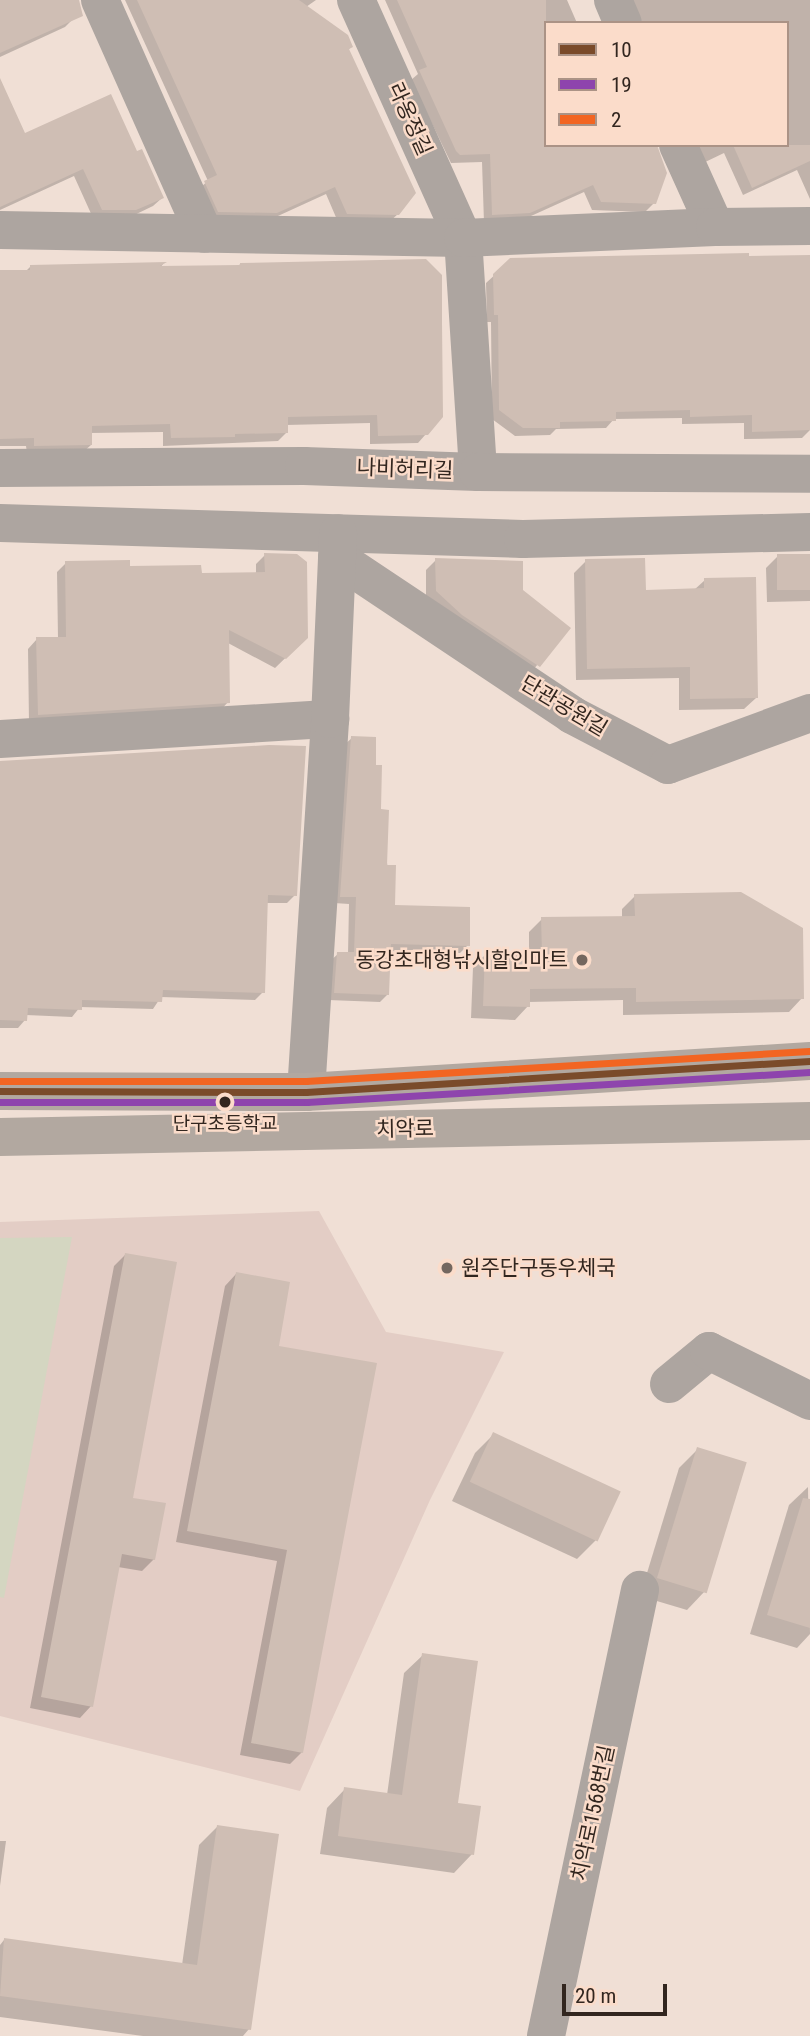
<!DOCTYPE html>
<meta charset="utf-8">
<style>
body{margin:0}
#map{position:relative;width:810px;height:2036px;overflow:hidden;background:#f0dfd5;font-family:"Roboto Condensed","Noto Sans KR",sans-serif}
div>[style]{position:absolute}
.education>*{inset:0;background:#e3cdc5}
.green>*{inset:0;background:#d4d6c1}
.shadow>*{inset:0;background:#0003}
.building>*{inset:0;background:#cfbeb4;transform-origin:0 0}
.minor>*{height:38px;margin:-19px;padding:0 19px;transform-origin:19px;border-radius:19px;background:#ada5a0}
.major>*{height:38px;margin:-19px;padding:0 19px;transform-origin:19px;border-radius:19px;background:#b2a8a0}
.bus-1>*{height:7px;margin:-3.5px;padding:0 3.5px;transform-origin:3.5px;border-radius:3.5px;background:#7a4b2a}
.bus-2>*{height:7px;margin:-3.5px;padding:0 3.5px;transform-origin:3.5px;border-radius:3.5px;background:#8e44ad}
.bus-3>*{height:7px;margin:-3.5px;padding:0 3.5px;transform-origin:3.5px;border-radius:3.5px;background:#f26522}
.dots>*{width:19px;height:19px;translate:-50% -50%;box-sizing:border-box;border:4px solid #fbdcca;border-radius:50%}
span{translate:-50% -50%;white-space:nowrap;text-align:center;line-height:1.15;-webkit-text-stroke:5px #fbdcca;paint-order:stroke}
.bus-label{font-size:19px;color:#32261f}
.street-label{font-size:21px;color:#32261f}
.poi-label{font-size:21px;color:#32261f}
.right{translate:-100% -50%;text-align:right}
.left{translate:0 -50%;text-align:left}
.legend{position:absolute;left:544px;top:21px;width:245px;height:126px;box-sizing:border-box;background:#fbdcca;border:2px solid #ab9386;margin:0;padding:9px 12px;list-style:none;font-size:21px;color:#32261f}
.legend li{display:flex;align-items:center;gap:14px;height:35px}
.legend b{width:35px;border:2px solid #ab9386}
.scale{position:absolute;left:562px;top:1984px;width:105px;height:32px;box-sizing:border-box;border:4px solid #32261f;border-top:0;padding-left:9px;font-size:21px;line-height:24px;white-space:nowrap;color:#32261f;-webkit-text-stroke:5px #fbdcca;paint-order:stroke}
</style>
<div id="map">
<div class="education">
<div style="clip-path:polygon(319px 1211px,386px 1332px,504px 1352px,430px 1500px,300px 1791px,0 1716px,0 1222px)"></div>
</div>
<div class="green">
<div style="clip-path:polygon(72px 1237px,4px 1598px,0 1597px,0 1238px)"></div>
</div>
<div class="shadow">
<div style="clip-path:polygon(0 0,66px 0,74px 18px,65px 27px,0 57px)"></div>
<div style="clip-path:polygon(125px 0,316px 0,306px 7px,351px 47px,348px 50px,398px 214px,388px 223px,338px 222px,326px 194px,267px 221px,209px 220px,196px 191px,208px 181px)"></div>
<div style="clip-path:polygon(385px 0,567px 0,577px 23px,546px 23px,546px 145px,654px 203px,645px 212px,592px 210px,584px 192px,520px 221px,484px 223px,482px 162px,451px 163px,411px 80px,418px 74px)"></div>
<div style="clip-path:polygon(625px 0,810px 0,810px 199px,797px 170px,743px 195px,724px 153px,699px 165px,690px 145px,787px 145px,787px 23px,635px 23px)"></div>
<div style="clip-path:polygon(0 82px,25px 135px,137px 154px,162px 198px,153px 206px,126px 219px,93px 218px,74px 176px,0 210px)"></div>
<div style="clip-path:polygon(810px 256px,810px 430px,802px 438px,744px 439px,744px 423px,682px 424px,682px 418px,614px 419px,606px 428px,556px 429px,550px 435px,515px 436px,492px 419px,491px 322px,487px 322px,486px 283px,511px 260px)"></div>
<div style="clip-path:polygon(163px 264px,160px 268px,238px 267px,240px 264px,426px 434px,418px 443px,370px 444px,370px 423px,286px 425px,286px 433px,278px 441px,163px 446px,163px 432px,90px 433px,91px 445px,82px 453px,27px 453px,26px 446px,0 446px,0 272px,26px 271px,30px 267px)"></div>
<div style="clip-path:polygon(810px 554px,810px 601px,767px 602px,766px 568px,778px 556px)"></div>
<div style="clip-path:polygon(265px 555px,306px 638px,275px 668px,228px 643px,228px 702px,219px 712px,29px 723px,28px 649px,37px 639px,58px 639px,57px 572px,66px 563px,200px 575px,256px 574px,256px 564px)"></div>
<div style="clip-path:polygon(436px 560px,521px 591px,568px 628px,528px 676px,426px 601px,426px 570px)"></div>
<div style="clip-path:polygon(586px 561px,644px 592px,694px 590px,705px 580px,756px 698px,744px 709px,679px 710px,679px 678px,576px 680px,574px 573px)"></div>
<div style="clip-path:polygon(352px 738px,374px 766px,393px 907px,468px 945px,460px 953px,389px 951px,388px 994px,380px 1002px,328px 1000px,330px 961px,338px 954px,348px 954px,349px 904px,334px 903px,344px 745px)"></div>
<div style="clip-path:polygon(0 762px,295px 895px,287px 903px,266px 903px,263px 992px,255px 1000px,161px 997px,153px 1009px,80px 1007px,72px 1017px,26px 1015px,25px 1020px,18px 1028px,0 1028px)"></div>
<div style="clip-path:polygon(635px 896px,802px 998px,789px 1012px,623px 1015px,623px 1000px,528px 1002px,528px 1006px,515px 1020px,471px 1018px,473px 967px,486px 954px,529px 956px,529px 932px,542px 919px,622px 918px,622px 909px)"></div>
<div style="clip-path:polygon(125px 1255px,130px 1499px,154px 1559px,142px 1571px,118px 1567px,91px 1706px,80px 1718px,30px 1708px,114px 1266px)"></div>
<div style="clip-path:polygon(236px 1274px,277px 1347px,302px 1752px,290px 1764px,240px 1755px,277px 1561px,176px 1542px,225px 1286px)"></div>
<div style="clip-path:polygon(493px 1435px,596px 1540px,577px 1559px,452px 1501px,475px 1453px)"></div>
<div style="clip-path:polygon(698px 1449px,705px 1591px,687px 1610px,640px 1596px,679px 1468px)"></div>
<div style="clip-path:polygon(808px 1487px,810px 1634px,797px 1648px,750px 1634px,789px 1505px)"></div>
<div style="clip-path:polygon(423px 1655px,456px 1804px,472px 1854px,454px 1873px,320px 1854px,327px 1808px,345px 1789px,387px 1795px,404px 1673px)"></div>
<div style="clip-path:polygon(217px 1827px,249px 2029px,243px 2036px,143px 2036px,0 2017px,0 1945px,4px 1940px,182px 1965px,199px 1845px)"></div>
<div style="clip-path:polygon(0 1841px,6px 1841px,0 1886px)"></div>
</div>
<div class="building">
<div style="clip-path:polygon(0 0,79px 0,83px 16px,0 53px)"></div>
<div style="clip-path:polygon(137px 0,299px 0,348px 35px,353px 47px,349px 49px,416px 193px,399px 215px,347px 214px,335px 187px,277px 213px,218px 212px,204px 181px,217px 175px)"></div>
<div style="clip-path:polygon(397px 0,546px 0,546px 145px,657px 145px,667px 173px,656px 204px,601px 202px,593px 185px,530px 213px,492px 215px,490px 154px,460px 155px,456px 151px,419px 70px,427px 67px)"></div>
<div style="clip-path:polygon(0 78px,25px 133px,111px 94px,137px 151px,142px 149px,164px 198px,136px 210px,102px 210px,83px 169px,0 207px)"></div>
<div style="clip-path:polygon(733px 145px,810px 145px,810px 161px,752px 188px)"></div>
<div style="clip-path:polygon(749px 253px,749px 256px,810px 255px,810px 430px,752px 432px,752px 415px,690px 417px,690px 410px,616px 412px,616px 421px,560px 422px,560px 428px,523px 428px,499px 410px,498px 315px,494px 315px,493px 274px,510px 258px)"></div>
<div style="clip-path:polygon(426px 259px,442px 275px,442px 322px,443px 417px,428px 435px,378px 436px,377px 415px,288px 417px,288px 433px,235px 434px,235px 437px,171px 438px,170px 424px,92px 426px,92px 445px,34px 446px,34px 438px,0 439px,0 270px,30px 270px,30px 265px,167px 262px,160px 266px,240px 265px,240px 263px)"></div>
<div style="clip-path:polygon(264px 553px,297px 554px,307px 562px,308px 638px,286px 659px,229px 630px,230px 703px,38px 715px,36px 637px,66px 637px,65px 561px,130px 560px,130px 566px,201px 565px,202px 573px,265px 572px)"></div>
<div style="left:810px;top:554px;width:36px;height:33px;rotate:90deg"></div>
<div style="clip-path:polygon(435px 558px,523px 561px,523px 590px,571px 628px,540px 667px,462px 615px,436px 591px)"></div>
<div style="clip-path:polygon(645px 558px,646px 590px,704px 588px,704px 578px,756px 577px,758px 698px,690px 699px,690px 667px,587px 669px,585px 559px)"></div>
<div style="clip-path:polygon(351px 736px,376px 737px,376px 765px,382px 765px,381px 809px,389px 810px,387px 865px,396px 865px,395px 905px,470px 907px,470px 946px,391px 944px,389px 995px,334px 993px,337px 952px,354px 952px,356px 897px,340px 897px)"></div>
<div style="clip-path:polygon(269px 745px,306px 746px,297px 896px,268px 895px,265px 993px,163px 990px,162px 1002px,82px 1000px,82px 1010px,28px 1008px,27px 1021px,0 1020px,0 761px)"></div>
<div style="clip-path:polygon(741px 892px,803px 928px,804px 999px,636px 1002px,636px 988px,530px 989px,530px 1007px,483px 1006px,485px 952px,542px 954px,541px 917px,635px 916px,634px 894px)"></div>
<div style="clip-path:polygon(125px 1253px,177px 1262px,133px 1498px,166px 1503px,155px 1560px,122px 1554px,93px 1707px,41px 1697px)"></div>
<div style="clip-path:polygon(236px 1272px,290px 1282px,279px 1346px,377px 1363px,303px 1753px,251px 1743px,287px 1550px,187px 1531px)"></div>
<div style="left:493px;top:1432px;width:141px;height:55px;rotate:25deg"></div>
<div style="left:697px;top:1447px;width:52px;height:137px;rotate:17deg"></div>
<div style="clip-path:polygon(803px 1498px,810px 1499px,810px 1628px,767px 1615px)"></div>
<div style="clip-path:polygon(422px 1653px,478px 1661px,458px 1803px,481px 1806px,474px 1855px,338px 1836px,344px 1787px,402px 1795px)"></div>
<div style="clip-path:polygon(217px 1825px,279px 1834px,251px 2030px,0 1996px,4px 1938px,197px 1965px)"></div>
</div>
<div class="minor">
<div style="left:100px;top:0;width:256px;rotate:66deg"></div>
<div style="left:356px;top:0;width:261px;rotate:65.8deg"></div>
<div style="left:463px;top:238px;width:234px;rotate:86.3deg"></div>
<div style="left:613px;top:0;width:25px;rotate:67deg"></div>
<div style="left:678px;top:145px;width:90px;rotate:65.7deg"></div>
<div style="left:0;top:230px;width:463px;rotate:1deg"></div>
<div style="left:463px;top:238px;width:252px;rotate:-2.5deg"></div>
<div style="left:715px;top:227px;width:95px;rotate:-0.6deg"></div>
<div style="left:0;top:468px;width:304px;rotate:-0.4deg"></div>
<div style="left:304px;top:466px;width:174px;rotate:2deg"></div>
<div style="left:478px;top:472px;width:332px;rotate:0.3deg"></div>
<div style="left:0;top:523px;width:523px;rotate:1.75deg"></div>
<div style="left:523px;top:539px;width:287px;rotate:-1.4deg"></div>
<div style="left:337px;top:558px;width:283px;rotate:33.7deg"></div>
<div style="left:572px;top:715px;width:108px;rotate:27.5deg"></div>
<div style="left:668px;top:765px;width:151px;rotate:-20.1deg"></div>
<div style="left:0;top:739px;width:331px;rotate:-3.5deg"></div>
<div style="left:306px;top:1092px;width:374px;rotate:-86.3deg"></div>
<div style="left:330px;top:719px;width:186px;rotate:-87.5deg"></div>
<div style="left:669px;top:1384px;width:52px;rotate:-39.5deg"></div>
<div style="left:709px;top:1351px;width:113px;rotate:26.3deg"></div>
<div style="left:546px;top:2036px;width:456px;rotate:-78.1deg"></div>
</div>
<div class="major">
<div style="left:0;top:1091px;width:306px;rotate:0.2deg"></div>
<div style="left:306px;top:1092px;width:505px;rotate:-3.52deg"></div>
<div style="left:0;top:1137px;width:810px;rotate:-1.13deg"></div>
</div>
<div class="bus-1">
<div style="left:0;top:1091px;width:306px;rotate:0.2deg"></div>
<div style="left:306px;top:1092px;width:505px;rotate:-3.52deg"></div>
</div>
<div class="bus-2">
<div style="left:0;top:1102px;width:307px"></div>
<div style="left:307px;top:1102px;width:504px;rotate:-3.41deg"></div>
</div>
<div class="bus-3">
<div style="left:0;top:1081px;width:306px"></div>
<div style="left:306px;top:1081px;width:504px;rotate:-3.41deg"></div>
</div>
<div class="dots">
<div style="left:582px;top:960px;background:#74675f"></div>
<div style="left:225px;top:1102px;background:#32261f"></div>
<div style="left:447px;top:1268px;background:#74675f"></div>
</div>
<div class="bus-label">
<span style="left:225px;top:1124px">단구초등학교</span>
</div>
<div class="street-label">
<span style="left:410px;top:119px;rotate:66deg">라옹정길</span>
<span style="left:405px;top:469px;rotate:2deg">나비허리길</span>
<span style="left:564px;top:706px;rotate:31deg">단관공원길</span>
<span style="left:405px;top:1129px;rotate:-1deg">치악로</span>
<span style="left:593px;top:1813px;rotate:-78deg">치악로1568번길</span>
</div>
<div class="poi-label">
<span class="right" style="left:568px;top:960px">동강초대형낚시할인마트</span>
<span class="left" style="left:461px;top:1268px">원주단구동우체국</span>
</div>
<ul class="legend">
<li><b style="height:9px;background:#7a4b2a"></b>10</li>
<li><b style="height:9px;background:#8e44ad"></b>19</li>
<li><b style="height:9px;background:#f26522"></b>2</li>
</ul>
<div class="scale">20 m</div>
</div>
